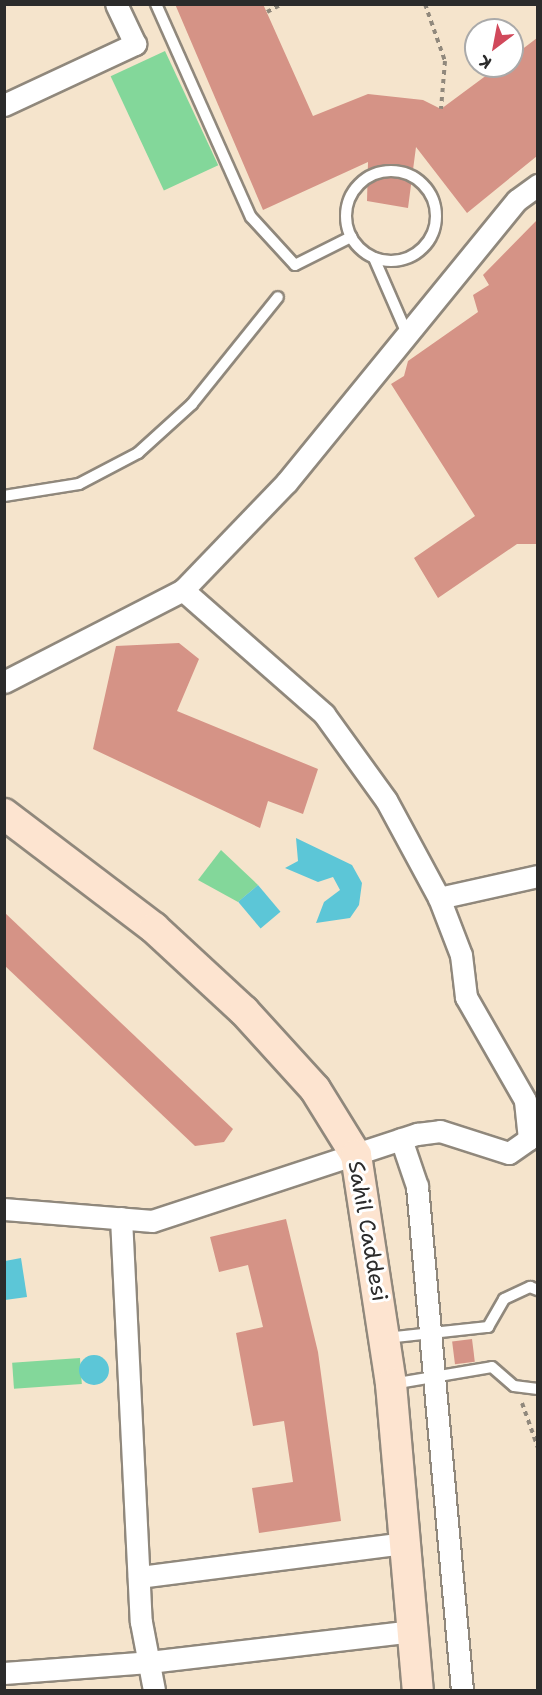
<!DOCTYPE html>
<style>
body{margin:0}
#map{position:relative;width:542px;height:1695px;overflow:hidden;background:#f5e4cc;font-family:"Shantell Sans",sans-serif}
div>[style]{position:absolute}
.green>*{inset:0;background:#83d79a;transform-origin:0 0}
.water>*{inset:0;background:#5cc6d7;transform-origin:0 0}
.round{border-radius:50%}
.building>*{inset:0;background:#d59386;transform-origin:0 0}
.path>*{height:4px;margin-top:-2px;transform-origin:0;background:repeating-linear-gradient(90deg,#90887c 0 4.5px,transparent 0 9px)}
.roads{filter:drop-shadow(2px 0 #90887c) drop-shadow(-2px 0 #90887c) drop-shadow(0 2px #90887c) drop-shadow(0 -2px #90887c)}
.service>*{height:10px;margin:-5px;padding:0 5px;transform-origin:5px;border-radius:5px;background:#fff}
.service>.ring{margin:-5px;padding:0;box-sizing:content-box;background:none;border:10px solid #fff;border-radius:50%}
.minor>*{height:21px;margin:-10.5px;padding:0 10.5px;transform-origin:10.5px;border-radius:10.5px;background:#fff}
.secondary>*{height:30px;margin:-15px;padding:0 15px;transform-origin:15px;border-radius:15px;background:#fde4d0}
span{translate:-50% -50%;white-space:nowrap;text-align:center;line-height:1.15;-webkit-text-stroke:6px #fff;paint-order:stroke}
.street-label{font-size:22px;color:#2b2b2b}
.frame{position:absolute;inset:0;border:6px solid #2b2b2b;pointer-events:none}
.north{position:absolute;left:464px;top:18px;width:60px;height:60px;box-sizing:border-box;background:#fff;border:2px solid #aaa;border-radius:50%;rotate:212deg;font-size:16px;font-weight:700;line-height:24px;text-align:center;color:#2b2b2b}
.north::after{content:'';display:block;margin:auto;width:21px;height:27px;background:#d1495b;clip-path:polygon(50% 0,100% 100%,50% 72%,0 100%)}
</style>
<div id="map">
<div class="green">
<div style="left:165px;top:51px;width:126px;height:60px;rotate:65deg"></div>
<div style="clip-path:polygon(221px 850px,258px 885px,238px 902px,198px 880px)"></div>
<div style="left:80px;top:1358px;width:26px;height:68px;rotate:86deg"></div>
</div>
<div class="water">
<div style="clip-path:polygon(296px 838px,352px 865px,362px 883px,359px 905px,350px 918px,316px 923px,324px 902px,340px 890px,333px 877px,318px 882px,285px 868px,298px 861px)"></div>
<div style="left:258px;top:885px;width:35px;height:26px;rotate:50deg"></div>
<div style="clip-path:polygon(21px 1258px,27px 1297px,5px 1300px,5px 1261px)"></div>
<div class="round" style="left:79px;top:1355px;width:30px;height:30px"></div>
</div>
<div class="building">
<div style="clip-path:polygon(175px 4px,263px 4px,313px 116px,368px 94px,423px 100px,441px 109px,499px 66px,512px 66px,512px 57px,537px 38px,537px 156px,467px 213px,416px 147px,408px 208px,367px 201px,368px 162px,263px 210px)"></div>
<div style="clip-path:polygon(537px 220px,537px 544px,517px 544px,438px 598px,414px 558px,475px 516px,391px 384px,404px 376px,408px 361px,478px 312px,473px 295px,489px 285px,483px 275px)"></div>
<div style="clip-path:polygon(179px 643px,199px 659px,177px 711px,318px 769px,303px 814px,268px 801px,260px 828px,93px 749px,116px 646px)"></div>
<div style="clip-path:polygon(4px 912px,233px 1129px,224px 1142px,195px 1146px,4px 965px)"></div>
<div style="clip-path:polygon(286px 1219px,318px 1352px,341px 1521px,259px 1533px,252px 1488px,293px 1482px,284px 1421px,253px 1426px,236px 1333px,263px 1327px,248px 1265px,219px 1272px,210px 1237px)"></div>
<div style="left:472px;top:1339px;width:23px;height:20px;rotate:83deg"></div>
</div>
<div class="path">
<div style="left:425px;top:4px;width:60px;rotate:70.7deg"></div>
<div style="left:445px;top:61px;width:48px;rotate:94.8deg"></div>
<div style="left:267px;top:12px;width:17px;rotate:-28deg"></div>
<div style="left:522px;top:1403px;width:48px;rotate:70.4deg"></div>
</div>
<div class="roads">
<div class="service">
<div style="left:156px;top:4px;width:233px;rotate:66deg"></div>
<div style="left:251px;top:217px;width:65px;rotate:47.5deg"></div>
<div style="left:295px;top:265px;width:63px;rotate:-26.6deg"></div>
<div class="ring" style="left:346px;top:171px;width:80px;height:80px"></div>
<div style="left:374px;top:258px;width:83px;rotate:66.5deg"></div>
<div style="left:4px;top:496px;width:76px;rotate:-9.1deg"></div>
<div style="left:79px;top:484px;width:67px;rotate:-27.7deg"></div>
<div style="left:138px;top:453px;width:73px;rotate:-42.2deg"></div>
<div style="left:192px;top:404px;width:137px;rotate:-51.2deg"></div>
<div style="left:386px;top:1338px;width:103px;rotate:-6.2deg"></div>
<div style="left:488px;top:1327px;width:32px;rotate:-60deg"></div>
<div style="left:504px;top:1299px;width:29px;rotate:-25deg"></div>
<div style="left:530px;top:1287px;width:9px;rotate:21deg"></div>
<div style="left:392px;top:1384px;width:101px;rotate:-9.6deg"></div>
<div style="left:492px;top:1367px;width:29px;rotate:41deg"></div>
<div style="left:514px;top:1386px;width:24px;rotate:7deg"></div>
</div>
<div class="minor">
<div style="left:4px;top:105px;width:145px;rotate:-25deg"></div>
<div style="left:135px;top:44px;width:44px;rotate:-115.4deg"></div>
<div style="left:4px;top:682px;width:201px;rotate:-27.2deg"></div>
<div style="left:183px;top:590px;width:149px;rotate:-46.1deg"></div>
<div style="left:286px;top:483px;width:365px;rotate:-50.8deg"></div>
<div style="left:517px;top:200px;width:26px;rotate:-36deg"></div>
<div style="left:439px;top:898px;width:101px;rotate:-12.5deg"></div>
<div style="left:401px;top:1139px;width:50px;rotate:71.2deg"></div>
<div style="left:417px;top:1186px;width:506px;rotate:84.9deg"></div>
<div style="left:4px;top:1209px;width:148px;rotate:4.6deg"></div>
<div style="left:152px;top:1221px;width:279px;rotate:-18.2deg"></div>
<div style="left:417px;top:1134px;width:23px;rotate:-7deg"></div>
<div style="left:440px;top:1131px;width:72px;rotate:17.7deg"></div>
<div style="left:509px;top:1153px;width:24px;rotate:-35deg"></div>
<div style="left:529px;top:1139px;width:39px;rotate:-96deg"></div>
<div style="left:525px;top:1100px;width:119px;rotate:-119.8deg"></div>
<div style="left:466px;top:997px;width:42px;rotate:-96.8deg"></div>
<div style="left:461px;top:955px;width:61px;rotate:-111.1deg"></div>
<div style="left:439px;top:898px;width:111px;rotate:-118.4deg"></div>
<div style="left:386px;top:800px;width:106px;rotate:-125.8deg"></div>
<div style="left:324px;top:714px;width:188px;rotate:-138.7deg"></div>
<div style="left:121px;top:1218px;width:404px;rotate:87.2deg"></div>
<div style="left:141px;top:1622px;width:69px;rotate:79.2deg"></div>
<div style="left:139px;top:1577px;width:266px;rotate:-7.3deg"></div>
<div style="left:4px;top:1673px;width:145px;rotate:-4.3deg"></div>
<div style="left:149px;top:1662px;width:264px;rotate:-6.7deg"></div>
</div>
<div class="secondary">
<div style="left:4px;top:814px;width:188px;rotate:37.2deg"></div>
<div style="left:154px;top:928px;width:122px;rotate:42.7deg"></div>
<div style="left:244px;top:1011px;width:105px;rotate:47.7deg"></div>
<div style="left:315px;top:1089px;width:78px;rotate:58.2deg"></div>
<div style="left:356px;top:1155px;width:232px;rotate:81.3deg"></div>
<div style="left:391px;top:1384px;width:307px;rotate:85deg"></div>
</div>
</div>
<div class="street-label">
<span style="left:368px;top:1231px;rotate:80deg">Sahil Caddesi</span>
</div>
<div class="frame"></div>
<div class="north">K</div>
</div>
